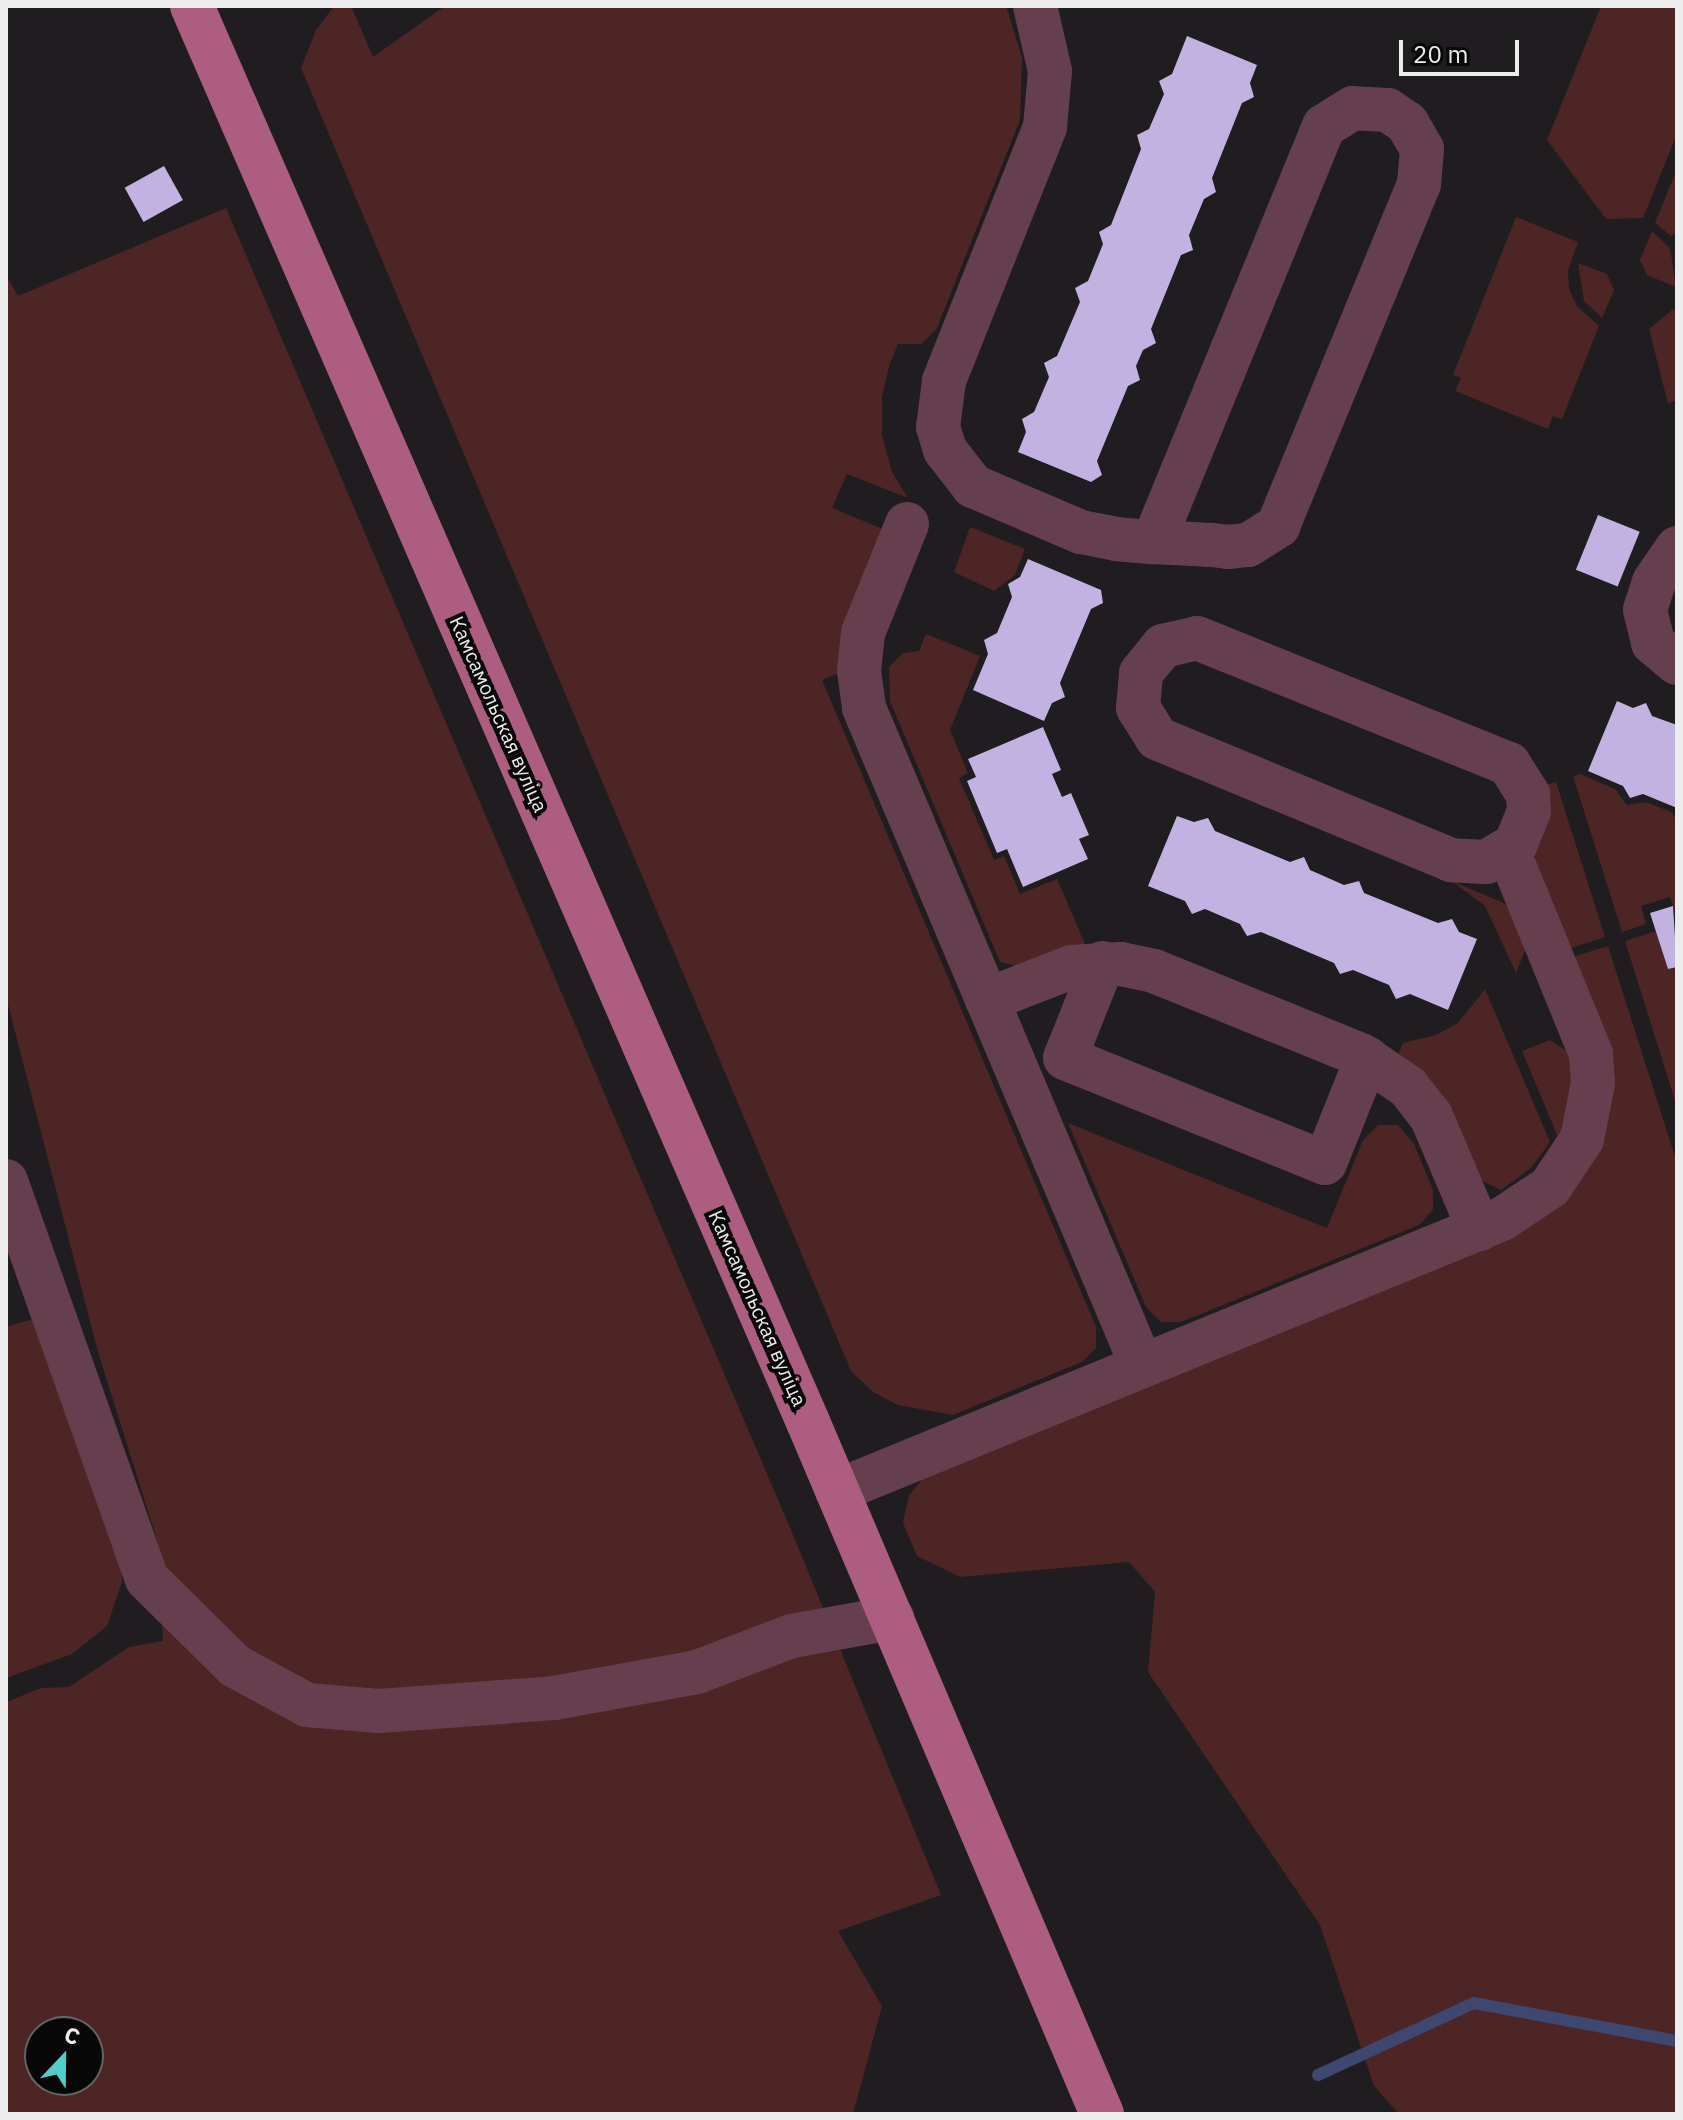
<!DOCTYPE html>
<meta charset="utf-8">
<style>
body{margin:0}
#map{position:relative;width:1683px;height:2120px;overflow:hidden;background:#1f1d1f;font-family:"IBM Plex Sans",sans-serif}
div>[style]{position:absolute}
.green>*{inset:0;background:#4d2525}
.stream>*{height:12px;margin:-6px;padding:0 6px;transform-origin:6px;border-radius:6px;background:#3e4770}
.building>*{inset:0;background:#c2b2e2;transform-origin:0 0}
.minor>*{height:44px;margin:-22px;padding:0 22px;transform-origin:22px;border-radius:22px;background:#663f4f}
.major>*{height:44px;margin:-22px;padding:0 22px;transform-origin:22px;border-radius:22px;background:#ad5e80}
span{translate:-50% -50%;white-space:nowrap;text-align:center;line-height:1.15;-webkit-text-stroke:8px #080808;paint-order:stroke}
.street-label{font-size:20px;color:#edeced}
.frame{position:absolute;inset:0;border:8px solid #edeced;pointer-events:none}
.north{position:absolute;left:24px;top:2016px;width:80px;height:80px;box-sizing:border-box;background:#080808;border:2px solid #646364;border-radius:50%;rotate:22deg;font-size:22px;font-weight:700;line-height:32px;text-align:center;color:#edeced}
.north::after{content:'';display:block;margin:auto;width:28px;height:36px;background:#53cdca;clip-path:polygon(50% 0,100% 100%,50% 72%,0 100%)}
.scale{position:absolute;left:1399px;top:40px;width:120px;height:36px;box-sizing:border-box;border:4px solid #edeced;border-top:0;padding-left:10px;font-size:24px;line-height:28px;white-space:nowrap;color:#edeced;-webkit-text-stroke:6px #080808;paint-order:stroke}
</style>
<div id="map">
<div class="green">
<div style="clip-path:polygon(334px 6px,351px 6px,373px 57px,445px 6px,1006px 6px,1022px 57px,1020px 120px,936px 330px,921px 344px,898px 344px,890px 363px,882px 397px,882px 435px,892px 472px,908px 498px,847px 474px,832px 508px,885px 530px,841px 672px,822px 680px,1096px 1327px,1096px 1348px,1082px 1362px,953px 1415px,898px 1405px,873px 1392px,851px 1371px,301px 68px,316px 30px)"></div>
<div style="clip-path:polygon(1601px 6px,1677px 6px,1677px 134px,1643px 218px,1606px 219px,1547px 140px)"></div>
<div style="clip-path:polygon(1677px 169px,1677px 232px,1671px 236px,1655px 223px)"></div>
<div style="clip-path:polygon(evenodd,226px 208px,791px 1530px,941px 1895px,838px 1931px,882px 2006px,853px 2114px,6px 2114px,6px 1702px,41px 1688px,69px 1687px,129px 1647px,163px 1641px,157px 1540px,98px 1352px,6px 997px,6px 275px,18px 296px,226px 208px,40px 2032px,88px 2032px,88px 2080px,40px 2080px,40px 2032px)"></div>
<div style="clip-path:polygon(1516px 217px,1578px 242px,1568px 270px,1569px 289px,1577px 306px,1599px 326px,1562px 419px,1553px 416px,1548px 429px,1455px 391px,1461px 378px,1453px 375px)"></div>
<div style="clip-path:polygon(1652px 231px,1670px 248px,1676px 287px,1647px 275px,1640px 260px)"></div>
<div style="clip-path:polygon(1578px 263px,1607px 274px,1614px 290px,1602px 318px,1584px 301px)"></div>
<div style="clip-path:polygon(1677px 306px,1677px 400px,1668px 404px,1649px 329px)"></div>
<div style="clip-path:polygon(970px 527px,1025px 549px,1015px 575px,994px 591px,954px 572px)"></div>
<div style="clip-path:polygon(926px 634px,980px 656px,950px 730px,968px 773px,959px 778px,994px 860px,1004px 856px,1020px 894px,1057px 879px,1086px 946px,1016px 966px,1000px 962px,890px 701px,889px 667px,903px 653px,919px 651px)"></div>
<div style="clip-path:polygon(1580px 774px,1615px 789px,1627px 805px,1646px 802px,1671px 812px,1677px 820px,1677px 917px,1670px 897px,1641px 906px,1646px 924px,1622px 932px,1573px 776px)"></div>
<div style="clip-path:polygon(1556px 782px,1605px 937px,1568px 949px,1534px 864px,1543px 786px)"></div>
<div style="clip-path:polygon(1452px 881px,1508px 905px,1526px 948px,1516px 973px,1485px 906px)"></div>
<div style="clip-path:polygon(1656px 931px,1668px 969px,1677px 967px,1677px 1107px,1625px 941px)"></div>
<div style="clip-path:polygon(1608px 946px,1677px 1163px,1677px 2114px,1399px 2114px,1374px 2086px,1320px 1925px,1148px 1672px,1155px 1592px,1129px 1562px,960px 1577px,917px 1556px,903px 1523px,909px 1495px,928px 1473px,1583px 1174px,1572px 957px)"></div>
<div style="clip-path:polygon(1485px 989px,1550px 1142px,1531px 1168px,1501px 1190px,1480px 1180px,1397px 1056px,1403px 1043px,1436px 1035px,1458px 1023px)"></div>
<div style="clip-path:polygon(1550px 1040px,1567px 1051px,1574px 1070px,1560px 1142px,1522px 1051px)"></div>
<div style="clip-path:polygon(1068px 1123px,1327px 1228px,1363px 1140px,1378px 1125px,1398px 1125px,1414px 1144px,1433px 1190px,1433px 1210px,1419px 1225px,1181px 1322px,1161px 1322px,1146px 1307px)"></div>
<div style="clip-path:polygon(33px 1319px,119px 1540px,122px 1582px,107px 1626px,72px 1654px,6px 1678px,6px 1327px)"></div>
</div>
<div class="stream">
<div style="left:1318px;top:2075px;width:172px;rotate:-24.8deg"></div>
<div style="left:1474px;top:2003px;width:207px;rotate:10.6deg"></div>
</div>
<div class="building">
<div style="clip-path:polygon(1187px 36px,1257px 65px,1250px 83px,1254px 97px,1242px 103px,1212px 178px,1216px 192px,1204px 199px,1189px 235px,1193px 250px,1181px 255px,1151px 329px,1156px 343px,1143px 350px,1136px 366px,1140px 380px,1128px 386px,1097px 461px,1102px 475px,1091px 482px,1018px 452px,1026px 432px,1022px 419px,1034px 412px,1049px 377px,1044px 363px,1057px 356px,1080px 302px,1075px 288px,1088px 281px,1103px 244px,1099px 232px,1111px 225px,1141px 149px,1137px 135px,1149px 129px,1164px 94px,1159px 81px,1172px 74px)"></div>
<div style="left:164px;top:166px;width:39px;height:45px;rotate:61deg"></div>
<div style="left:1598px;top:515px;width:45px;height:59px;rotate:22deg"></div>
<div style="clip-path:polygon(1028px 559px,1101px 590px,1103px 603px,1091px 609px,1060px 683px,1065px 697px,1052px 703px,1044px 721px,973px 690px,988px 654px,984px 640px,997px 633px,1012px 597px,1008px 584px,1020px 577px)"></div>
<div style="clip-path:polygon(1617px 701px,1633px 708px,1646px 703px,1652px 716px,1677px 725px,1677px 808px,1643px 794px,1630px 798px,1623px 786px,1588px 771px)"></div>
<div style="clip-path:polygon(1043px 727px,1061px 770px,1052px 774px,1062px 797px,1071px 793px,1089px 835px,1079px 839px,1088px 859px,1023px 887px,1007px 849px,997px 853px,967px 781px,976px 777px,968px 759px)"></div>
<div style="clip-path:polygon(1177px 816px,1194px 822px,1208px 818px,1215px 831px,1290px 862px,1304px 857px,1310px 870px,1344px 885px,1359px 881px,1364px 893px,1438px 923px,1452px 919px,1459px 932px,1477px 939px,1448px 1010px,1410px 994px,1396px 999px,1389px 985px,1353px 970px,1340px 974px,1334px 963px,1261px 932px,1247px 936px,1240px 924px,1205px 909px,1192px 914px,1185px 901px,1148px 886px)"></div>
<div style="clip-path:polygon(1673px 906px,1677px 967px,1668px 969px,1650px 913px)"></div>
</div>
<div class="minor">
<div style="left:1035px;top:6px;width:67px;rotate:77deg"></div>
<div style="left:1050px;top:71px;width:56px;rotate:95.1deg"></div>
<div style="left:1045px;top:127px;width:273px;rotate:111.7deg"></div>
<div style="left:944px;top:381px;width:46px;rotate:97.4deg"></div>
<div style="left:938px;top:427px;width:24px;rotate:73deg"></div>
<div style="left:945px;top:450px;width:46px;rotate:52.1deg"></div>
<div style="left:973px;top:486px;width:117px;rotate:23.1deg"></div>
<div style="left:1081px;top:532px;width:36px;rotate:11deg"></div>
<div style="left:1116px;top:539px;width:37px;rotate:5deg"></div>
<div style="left:1153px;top:542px;width:59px;rotate:2.9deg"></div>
<div style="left:1212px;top:545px;width:16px;rotate:7deg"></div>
<div style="left:1228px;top:547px;width:20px;rotate:-6deg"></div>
<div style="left:1248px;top:545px;width:36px;rotate:-32deg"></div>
<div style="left:1278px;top:526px;width:370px;rotate:-67.6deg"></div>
<div style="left:1419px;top:184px;width:35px;rotate:-85deg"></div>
<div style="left:1422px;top:149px;width:30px;rotate:-120deg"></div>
<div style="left:1407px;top:123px;width:23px;rotate:-146deg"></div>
<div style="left:1388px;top:110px;width:35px;rotate:-177deg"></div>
<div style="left:1353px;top:108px;width:34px;rotate:148deg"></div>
<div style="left:1324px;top:126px;width:450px;rotate:112.3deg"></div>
<div style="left:907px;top:524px;width:118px;rotate:112deg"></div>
<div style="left:863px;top:633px;width:38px;rotate:96deg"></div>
<div style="left:859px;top:671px;width:37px;rotate:82deg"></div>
<div style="left:864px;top:708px;width:714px;rotate:67.1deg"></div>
<div style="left:1677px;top:548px;width:41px;rotate:124.1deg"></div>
<div style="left:1654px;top:582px;width:29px;rotate:108deg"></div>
<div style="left:1645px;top:610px;width:34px;rotate:76deg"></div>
<div style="left:1653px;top:643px;width:31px;rotate:40deg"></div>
<div style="left:1197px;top:638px;width:336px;rotate:22deg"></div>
<div style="left:1509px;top:764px;width:36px;rotate:58deg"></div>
<div style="left:1528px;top:794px;width:17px;rotate:87deg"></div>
<div style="left:1529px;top:811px;width:35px;rotate:112deg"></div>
<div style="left:1516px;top:844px;width:35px;rotate:149deg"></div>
<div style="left:1486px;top:862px;width:35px;rotate:-177deg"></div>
<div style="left:1451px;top:860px;width:318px;rotate:-157.5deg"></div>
<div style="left:1157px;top:738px;width:36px;rotate:-122deg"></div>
<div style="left:1138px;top:708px;width:35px;rotate:-85deg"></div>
<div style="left:1141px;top:673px;width:35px;rotate:-51deg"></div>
<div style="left:1163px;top:646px;width:35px;rotate:-13deg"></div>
<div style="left:1103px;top:963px;width:102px;rotate:111.8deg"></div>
<div style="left:1065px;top:1058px;width:280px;rotate:22deg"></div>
<div style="left:1325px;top:1163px;width:113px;rotate:-68.2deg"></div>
<div style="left:987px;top:1000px;width:90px;rotate:-21.4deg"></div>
<div style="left:1071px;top:967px;width:50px;rotate:-3.4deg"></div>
<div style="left:1121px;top:964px;width:34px;rotate:12deg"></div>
<div style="left:1154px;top:971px;width:223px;rotate:22.1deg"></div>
<div style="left:1361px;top:1055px;width:57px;rotate:34.2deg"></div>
<div style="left:1408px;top:1087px;width:37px;rotate:52deg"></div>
<div style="left:1431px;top:1116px;width:123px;rotate:67deg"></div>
<div style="left:6px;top:1181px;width:422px;rotate:70.5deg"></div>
<div style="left:147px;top:1579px;width:124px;rotate:44.7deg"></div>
<div style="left:235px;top:1666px;width:82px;rotate:28.4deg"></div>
<div style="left:307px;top:1705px;width:72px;rotate:4.8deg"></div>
<div style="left:379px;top:1711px;width:175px;rotate:-4.2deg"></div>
<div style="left:554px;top:1698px;width:145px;rotate:-10.3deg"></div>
<div style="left:697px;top:1672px;width:102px;rotate:-20.8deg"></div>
<div style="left:792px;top:1636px;width:102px;rotate:-10.2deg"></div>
<div style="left:837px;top:1491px;width:718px;rotate:-22.25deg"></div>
<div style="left:1502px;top:1219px;width:58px;rotate:-33.7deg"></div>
<div style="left:1550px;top:1187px;width:58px;rotate:-56.3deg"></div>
<div style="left:1582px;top:1139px;width:57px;rotate:-78.9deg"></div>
<div style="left:1593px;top:1083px;width:29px;rotate:-94deg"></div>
<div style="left:1591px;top:1054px;width:219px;rotate:-112.2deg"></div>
</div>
<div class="major">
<div style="left:192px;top:6px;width:1544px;rotate:66.49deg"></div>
<div style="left:808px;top:1422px;width:752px;rotate:66.98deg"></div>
</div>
<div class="street-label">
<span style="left:499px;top:714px;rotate:66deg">Камсамольская вуліца</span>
<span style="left:758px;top:1308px;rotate:66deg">Камсамольская вуліца</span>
</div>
<div class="frame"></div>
<div class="north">С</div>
<div class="scale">20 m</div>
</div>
